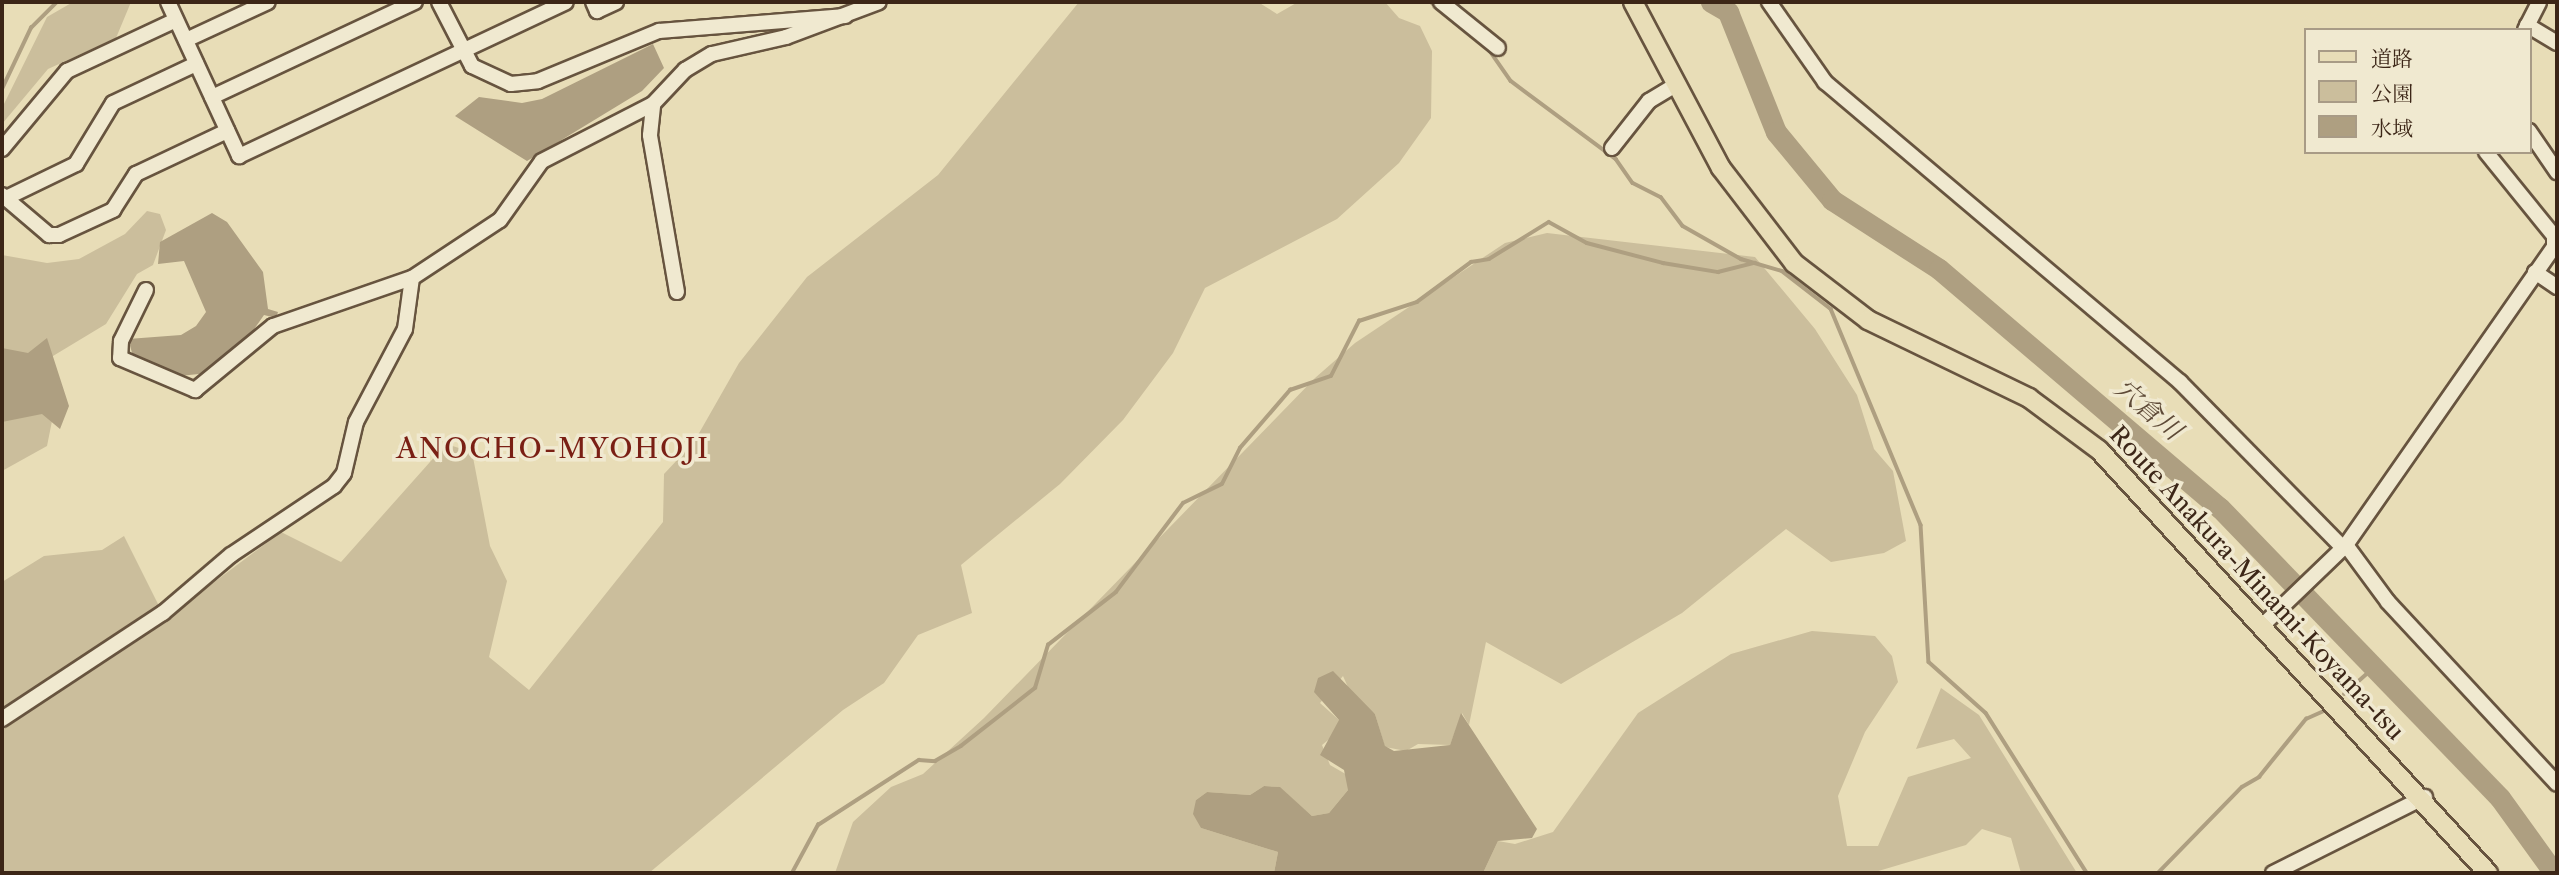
<!DOCTYPE html>
<meta charset="utf-8">
<style>
body{margin:0}
#map{position:relative;width:2559px;height:875px;overflow:hidden;background:#e8ddb7;font-family:"Libre Caslon Text","Noto Serif JP",serif}
div>[style]{position:absolute}
.green>*{inset:0;background:#cbbe9c}
.water>*{inset:0;background:#ae9f81}
.stream>*{height:3.5px;margin:-1.75px;padding:0 1.75px;transform-origin:1.75px;border-radius:1.75px;background:#ae9f81}
.river>*{height:21px;margin:-10.5px;padding:0 10.5px;transform-origin:10.5px;border-radius:10.5px;background:#ae9f81}
.roads{filter:drop-shadow(2px 0 #67543f) drop-shadow(-2px 0 #67543f) drop-shadow(0 2px #67543f) drop-shadow(0 -2px #67543f)}
.minor>*{height:14px;margin:-7px;padding:0 7px;transform-origin:7px;border-radius:7px;background:#f0e9d0}
.major>*{height:18px;margin:-9px;padding:0 9px;transform-origin:9px;border-radius:9px;background:#e8ddb7}
span{translate:-50% -50%;white-space:nowrap;text-align:center;line-height:1.15;-webkit-text-stroke:7px #f0e9d0;paint-order:stroke}
.street-label{font-size:24px;color:#3c2617}
.water-label{font-size:26px;color:#5e4a37;font-style:italic}
.quarter-label{font-size:28px;color:#7a1f14;letter-spacing:2px}
.frame{position:absolute;inset:0;border:4px solid #3c2617;pointer-events:none}
.legend{position:absolute;left:2304px;top:28px;width:228px;height:126px;box-sizing:border-box;background:#f0e9d0;border:2px solid #a89b86;margin:0;padding:9px 12px;list-style:none;font-size:21px;color:#3c2617}
.legend li{display:flex;align-items:center;gap:14px;height:35px}
.legend b{width:35px;border:2px solid #a89b86}
</style>
<div id="map">
<div class="green">
<div style="clip-path:polygon(73px 2px,131px 2px,116px 38px,48px 69px,2px 124px,2px 108px,47px 17px)"></div>
<div style="clip-path:polygon(1079px 2px,1258px 2px,1277px 14px,1298px 2px,1385px 2px,1399px 18px,1420px 26px,1432px 51px,1431px 118px,1399px 163px,1337px 219px,1205px 288px,1173px 353px,1123px 420px,1060px 484px,961px 565px,972px 613px,918px 635px,884px 683px,843px 710px,649px 873px,2px 873px,2px 582px,44px 556px,102px 550px,124px 536px,158px 604px,185px 604px,281px 532px,341px 562px,446px 444px,472px 452px,490px 546px,507px 581px,489px 657px,529px 690px,663px 522px,664px 474px,694px 442px,739px 363px,807px 277px,938px 175px)"></div>
<div style="clip-path:polygon(147px 211px,160px 214px,166px 230px,153px 265px,137px 274px,106px 324px,48px 359px,2px 353px,2px 255px,47px 263px,79px 259px,125px 234px)"></div>
<div style="clip-path:polygon(1547px 233px,1755px 257px,1815px 329px,1857px 395px,1874px 449px,1893px 471px,1906px 541px,1884px 553px,1831px 562px,1786px 529px,1682px 613px,1561px 684px,1486px 642px,1469px 725px,1462px 713px,1450px 745px,1418px 744px,1406px 751px,1385px 747px,1375px 714px,1351px 694px,1343px 676px,1320px 703px,1339px 720px,1338px 732px,1322px 745px,1330px 765px,1349px 776px,1348px 790px,1329px 813px,1312px 816px,1279px 787px,1264px 786px,1250px 795px,1207px 792px,1196px 800px,1201px 828px,1278px 852px,1274px 873px,835px 873px,853px 822px,891px 787px,923px 774px,984px 718px,1315px 378px,1355px 343px,1505px 243px)"></div>
<div style="clip-path:polygon(2px 410px,47px 411px,52px 421px,47px 446px,2px 471px)"></div>
<div style="clip-path:polygon(1812px 631px,1875px 636px,1892px 656px,1898px 682px,1865px 732px,1838px 796px,1847px 846px,1878px 846px,1908px 777px,1971px 758px,1954px 739px,1916px 749px,1941px 688px,1979px 715px,2077px 873px,2021px 873px,2011px 838px,1982px 829px,1966px 845px,1875px 872px,1483px 873px,1498px 841px,1515px 844px,1553px 832px,1638px 713px,1731px 654px)"></div>
</div>
<div class="water">
<div style="clip-path:polygon(653px 44px,664px 68px,642px 91px,527px 161px,455px 116px,479px 97px,522px 103px,542px 99px)"></div>
<div style="clip-path:polygon(212px 213px,227px 222px,263px 272px,268px 309px,278px 312px,276px 318px,264px 315px,243px 345px,209px 373px,179px 376px,133px 356px,128px 339px,181px 335px,196px 326px,206px 312px,184px 261px,158px 264px,160px 242px)"></div>
<div style="clip-path:polygon(47px 338px,69px 406px,60px 429px,42px 414px,2px 422px,2px 348px,28px 353px)"></div>
<div style="clip-path:polygon(1333px 671px,1375px 714px,1385px 746px,1394px 751px,1450px 745px,1461px 713px,1537px 829px,1532px 838px,1498px 841px,1483px 873px,1274px 873px,1278px 852px,1201px 828px,1193px 814px,1196px 800px,1207px 792px,1250px 795px,1264px 786px,1280px 787px,1312px 816px,1329px 813px,1348px 790px,1344px 770px,1320px 755px,1339px 720px,1314px 692px,1318px 678px)"></div>
</div>
<div class="stream">
<div style="left:1431px;top:2px;width:41px;rotate:39.1deg"></div>
<div style="left:1488px;top:48px;width:40px;rotate:55.1deg"></div>
<div style="left:1511px;top:81px;width:131px;rotate:36.6deg"></div>
<div style="left:1616px;top:159px;width:29px;rotate:55deg"></div>
<div style="left:1633px;top:183px;width:31px;rotate:27deg"></div>
<div style="left:1661px;top:197px;width:36px;rotate:53deg"></div>
<div style="left:1683px;top:226px;width:67px;rotate:29.6deg"></div>
<div style="left:1741px;top:259px;width:43px;rotate:16.3deg"></div>
<div style="left:1782px;top:271px;width:62px;rotate:37.8deg"></div>
<div style="left:1831px;top:309px;width:234px;rotate:67.4deg"></div>
<div style="left:1921px;top:525px;width:137px;rotate:86.7deg"></div>
<div style="left:1929px;top:662px;width:76px;rotate:41.8deg"></div>
<div style="left:1986px;top:713px;width:189px;rotate:57.7deg"></div>
<div style="left:2px;top:89px;width:68px;rotate:-64.6deg"></div>
<div style="left:31px;top:28px;width:37px;rotate:-45deg"></div>
<div style="left:2344px;top:694px;width:45px;rotate:-41.4deg"></div>
<div style="left:792px;top:873px;width:55px;rotate:-61.6deg"></div>
<div style="left:818px;top:825px;width:120px;rotate:-32.8deg"></div>
<div style="left:919px;top:760px;width:16px;rotate:4deg"></div>
<div style="left:935px;top:761px;width:30px;rotate:-30deg"></div>
<div style="left:961px;top:746px;width:94px;rotate:-38.1deg"></div>
<div style="left:1035px;top:688px;width:45px;rotate:-73.2deg"></div>
<div style="left:1048px;top:645px;width:86px;rotate:-37.9deg"></div>
<div style="left:1116px;top:592px;width:111px;rotate:-53deg"></div>
<div style="left:1183px;top:503px;width:43px;rotate:-26deg"></div>
<div style="left:1222px;top:484px;width:40px;rotate:-63.4deg"></div>
<div style="left:1240px;top:448px;width:77px;rotate:-49.2deg"></div>
<div style="left:1290px;top:390px;width:43px;rotate:-18.9deg"></div>
<div style="left:1331px;top:376px;width:62px;rotate:-63deg"></div>
<div style="left:1359px;top:321px;width:61px;rotate:-18.1deg"></div>
<div style="left:1417px;top:302px;width:67px;rotate:-36.5deg"></div>
<div style="left:1471px;top:262px;width:18px;rotate:-9deg"></div>
<div style="left:1489px;top:259px;width:70px;rotate:-31.7deg"></div>
<div style="left:1549px;top:222px;width:43px;rotate:28.9deg"></div>
<div style="left:1587px;top:243px;width:79px;rotate:14.7deg"></div>
<div style="left:1663px;top:263px;width:56px;rotate:9.3deg"></div>
<div style="left:1718px;top:272px;width:38px;rotate:-14deg"></div>
<div style="left:2158px;top:873px;width:120px;rotate:-45.7deg"></div>
<div style="left:2242px;top:787px;width:20px;rotate:-30deg"></div>
<div style="left:2259px;top:777px;width:75px;rotate:-51deg"></div>
<div style="left:2306px;top:719px;width:24px;rotate:-24deg"></div>
</div>
<div class="river">
<div style="left:1711px;top:2px;width:20px;rotate:30deg"></div>
<div style="left:1728px;top:12px;width:129px;rotate:68.2deg"></div>
<div style="left:1776px;top:132px;width:88px;rotate:50.5deg"></div>
<div style="left:1832px;top:200px;width:127px;rotate:32.8deg"></div>
<div style="left:1939px;top:269px;width:369px;rotate:40.4deg"></div>
<div style="left:2220px;top:508px;width:403px;rotate:46deg"></div>
<div style="left:2500px;top:798px;width:92px;rotate:54.2deg"></div>
</div>
<div class="roads">
<div class="minor">
<div style="left:168px;top:2px;width:170px;rotate:65.2deg"></div>
<div style="left:239px;top:156px;width:361px;rotate:-25.2deg"></div>
<div style="left:439px;top:2px;width:72px;rotate:62.7deg"></div>
<div style="left:472px;top:66px;width:43px;rotate:24.8deg"></div>
<div style="left:511px;top:84px;width:27px;rotate:-6deg"></div>
<div style="left:538px;top:81px;width:131px;rotate:-22.5deg"></div>
<div style="left:659px;top:31px;width:187px;rotate:-4.6deg"></div>
<div style="left:593px;top:2px;width:10px;rotate:66deg"></div>
<div style="left:597px;top:11px;width:21px;rotate:-25deg"></div>
<div style="left:1441px;top:2px;width:73px;rotate:38.9deg"></div>
<div style="left:1769px;top:2px;width:98px;rotate:55deg"></div>
<div style="left:1825px;top:82px;width:465px;rotate:40.2deg"></div>
<div style="left:2180px;top:382px;width:233px;rotate:45.5deg"></div>
<div style="left:2527px;top:25px;width:35px;rotate:31deg"></div>
<div style="left:2525px;top:30px;width:31px;rotate:-63deg"></div>
<div style="left:186px;top:40px;width:90px;rotate:-24.9deg"></div>
<div style="left:212px;top:97px;width:224px;rotate:-25.1deg"></div>
<div style="left:2529px;top:131px;width:50px;rotate:55.7deg"></div>
<div style="left:1612px;top:148px;width:60px;rotate:-51.8deg"></div>
<div style="left:1649px;top:101px;width:31px;rotate:-31deg"></div>
<div style="left:2px;top:149px;width:102px;rotate:-50.2deg"></div>
<div style="left:67px;top:71px;width:120px;rotate:-25.1deg"></div>
<div style="left:2px;top:195px;width:62px;rotate:40.4deg"></div>
<div style="left:49px;top:235px;width:10px"></div>
<div style="left:59px;top:235px;width:60px;rotate:-24.8deg"></div>
<div style="left:113px;top:210px;width:43px;rotate:-57.4deg"></div>
<div style="left:136px;top:174px;width:101px;rotate:-25.3deg"></div>
<div style="left:6px;top:198px;width:78px;rotate:-25.9deg"></div>
<div style="left:76px;top:164px;width:71px;rotate:-58.8deg"></div>
<div style="left:113px;top:103px;width:92px;rotate:-25.2deg"></div>
<div style="left:2535px;top:272px;width:27px;rotate:34deg"></div>
<div style="left:146px;top:290px;width:57px;rotate:116.1deg"></div>
<div style="left:121px;top:341px;width:17px;rotate:93deg"></div>
<div style="left:120px;top:358px;width:82px;rotate:23.1deg"></div>
<div style="left:195px;top:390px;width:101px;rotate:-39.4deg"></div>
<div style="left:273px;top:326px;width:147px;rotate:-19.1deg"></div>
<div style="left:412px;top:278px;width:105px;rotate:-33.4deg"></div>
<div style="left:500px;top:220px;width:72px;rotate:-54.6deg"></div>
<div style="left:542px;top:161px;width:125px;rotate:-27.2deg"></div>
<div style="left:677px;top:292px;width:159px;rotate:-99.8deg"></div>
<div style="left:650px;top:135px;width:31px;rotate:-84deg"></div>
<div style="left:653px;top:104px;width:47px;rotate:-46.7deg"></div>
<div style="left:685px;top:70px;width:31px;rotate:-31deg"></div>
<div style="left:712px;top:54px;width:76px;rotate:-12.9deg"></div>
<div style="left:786px;top:37px;width:99px;rotate:-20.6deg"></div>
<div style="left:2346px;top:545px;width:71px;rotate:53.6deg"></div>
<div style="left:2388px;top:602px;width:248px;rotate:47.1deg"></div>
<div style="left:2264px;top:624px;width:114px;rotate:-43.9deg"></div>
<div style="left:2346px;top:545px;width:363px;rotate:-55.1deg"></div>
<div style="left:2554px;top:247px;width:11px;rotate:-90deg"></div>
<div style="left:2554px;top:236px;width:108px;rotate:-129deg"></div>
<div style="left:2px;top:719px;width:193px;rotate:-33.4deg"></div>
<div style="left:163px;top:613px;width:89px;rotate:-40.5deg"></div>
<div style="left:231px;top:555px;width:124px;rotate:-33.8deg"></div>
<div style="left:334px;top:486px;width:16px;rotate:-52deg"></div>
<div style="left:344px;top:473px;width:52px;rotate:-76.8deg"></div>
<div style="left:356px;top:422px;width:105px;rotate:-62.2deg"></div>
<div style="left:405px;top:329px;width:51px;rotate:-82.2deg"></div>
<div style="left:2273px;top:873px;width:170px;rotate:-26.6deg"></div>
</div>
<div class="major">
<div style="left:1633px;top:2px;width:188px;rotate:62.1deg"></div>
<div style="left:1721px;top:168px;width:120px;rotate:52.5deg"></div>
<div style="left:1794px;top:263px;width:93px;rotate:37.6deg"></div>
<div style="left:1868px;top:320px;width:179px;rotate:25.8deg"></div>
<div style="left:2029px;top:398px;width:87px;rotate:36.6deg"></div>
<div style="left:2099px;top:450px;width:575px;rotate:47.4deg"></div>
</div>
</div>
<div class="street-label">
<span style="left:2257px;top:583px;rotate:47deg">Route Anakura-Minami-Koyama-tsu</span>
</div>
<div class="water-label">
<span style="left:2148px;top:410px;rotate:40deg">穴倉川</span>
</div>
<div class="quarter-label">
<span style="left:553px;top:448px">ANOCHO-MYOHOJI</span>
</div>
<div class="frame"></div>
<ul class="legend">
<li><b style="height:9px;background:#e8ddb7"></b>道路</li>
<li><b style="height:19px;background:#cbbe9c"></b>公園</li>
<li><b style="height:19px;background:#ae9f81"></b>水域</li>
</ul>
</div>
